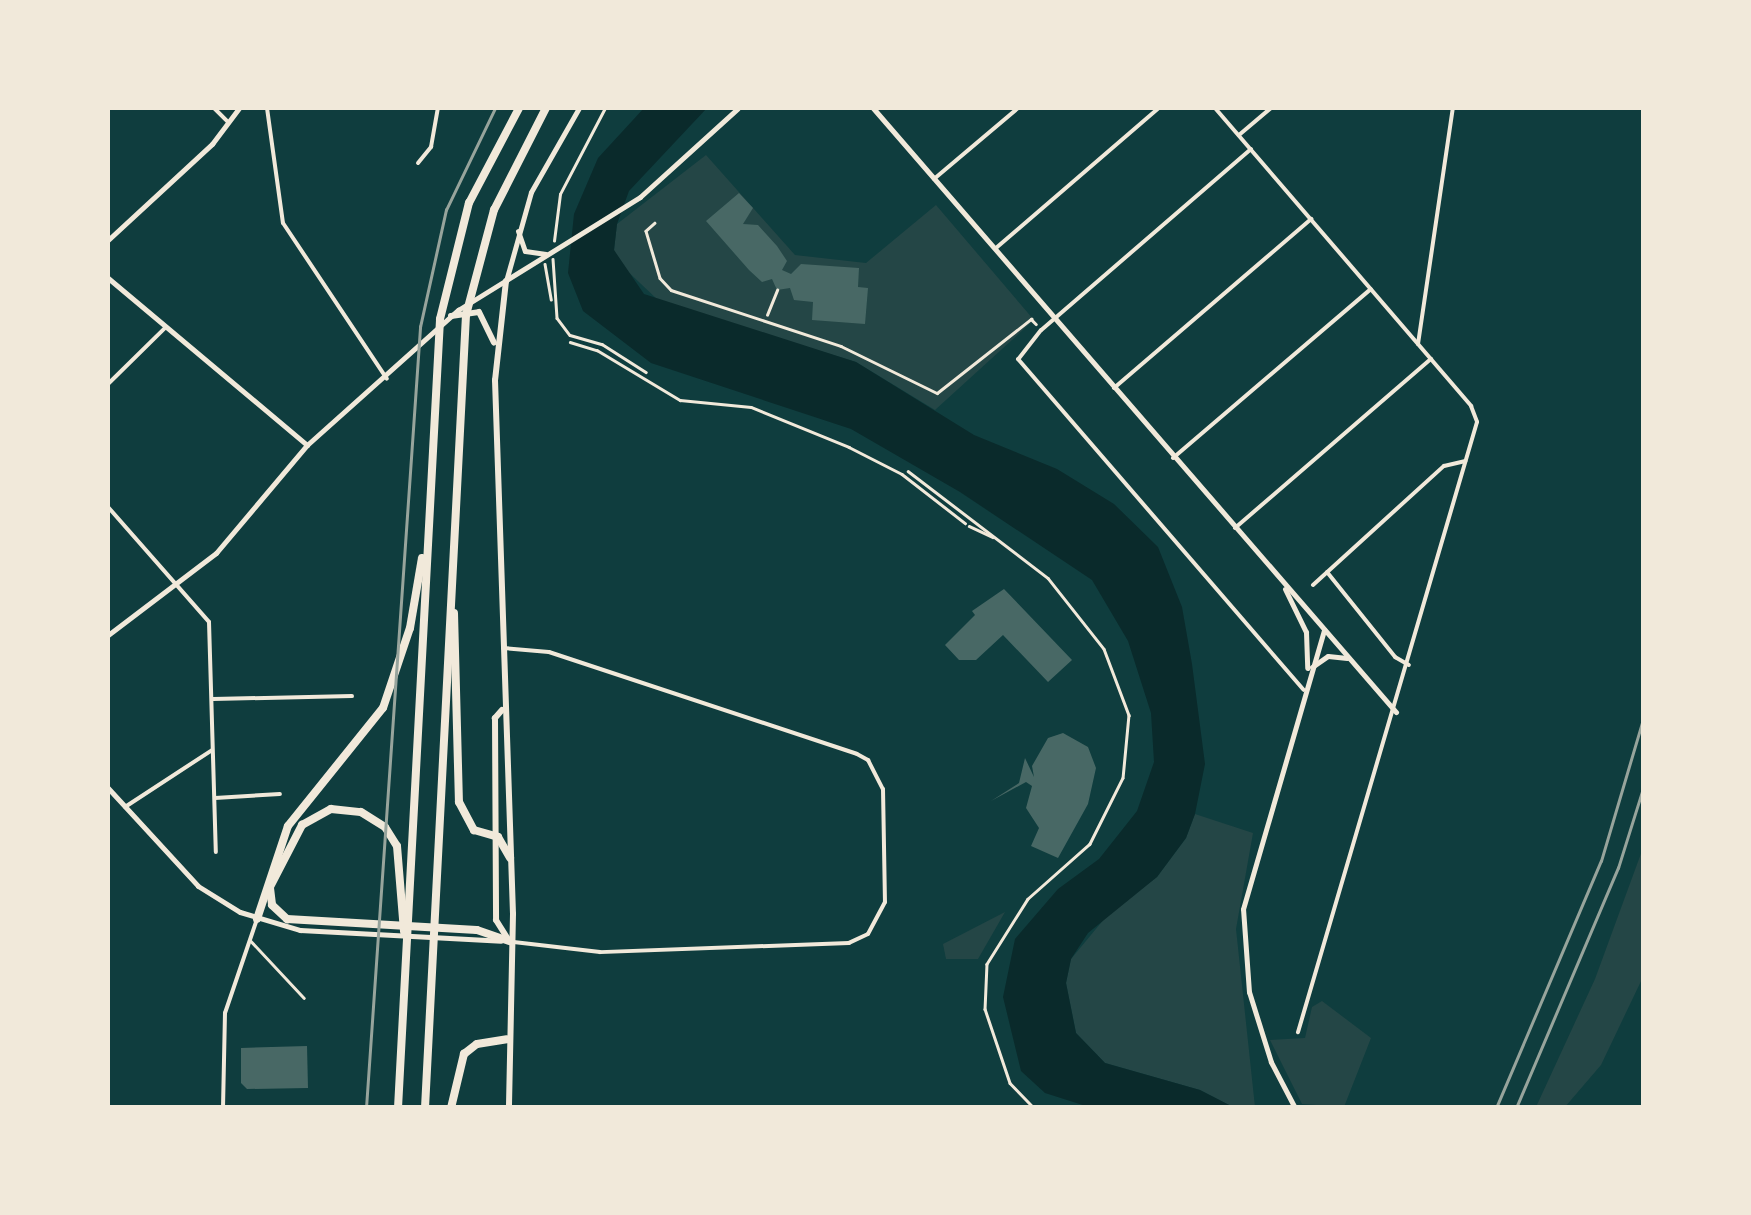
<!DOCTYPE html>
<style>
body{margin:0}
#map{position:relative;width:1751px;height:1215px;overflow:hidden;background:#0f3d3e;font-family:"Work Sans",sans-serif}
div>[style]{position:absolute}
.green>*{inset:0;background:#244646}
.water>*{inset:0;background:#0a2a2b}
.building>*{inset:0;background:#486865}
.path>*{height:2.5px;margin:-1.25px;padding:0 1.25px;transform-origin:1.25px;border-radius:1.25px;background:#f1e9da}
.service>*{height:2.5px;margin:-1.25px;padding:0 1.25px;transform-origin:1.25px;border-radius:1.25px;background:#f1e9da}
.minor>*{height:4px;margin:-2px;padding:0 2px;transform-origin:2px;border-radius:2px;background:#f1e9da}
.tertiary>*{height:5px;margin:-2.5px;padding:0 2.5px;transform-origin:2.5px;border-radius:2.5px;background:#f1e9da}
.secondary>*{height:6px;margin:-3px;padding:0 3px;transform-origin:3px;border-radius:3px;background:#f1e9da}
.motorway>*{height:8px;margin:-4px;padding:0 4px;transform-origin:4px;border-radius:4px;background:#f1e9da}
.tram>*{height:2.5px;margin:-1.25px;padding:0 1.25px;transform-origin:1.25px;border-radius:1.25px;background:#97a49c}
.rail>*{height:2.5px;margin:-1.25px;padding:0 1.25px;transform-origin:1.25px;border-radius:1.25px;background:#97a49c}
span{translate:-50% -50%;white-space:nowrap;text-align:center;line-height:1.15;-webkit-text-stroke:8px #f1e9da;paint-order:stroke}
.frame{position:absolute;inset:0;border:110px solid #f1e9da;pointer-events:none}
</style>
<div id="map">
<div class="green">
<div style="clip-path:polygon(706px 155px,795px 255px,866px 263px,936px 205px,1034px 320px,935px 410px,856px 362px,660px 302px,621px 265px,614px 250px,617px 224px)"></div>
<div style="clip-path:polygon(1195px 814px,1253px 833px,1236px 929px,1255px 1107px,1233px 1107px,1200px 1090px,1105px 1063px,1076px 1033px,1066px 983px,1071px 959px,1110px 912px,1157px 877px,1186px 838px)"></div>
<div style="clip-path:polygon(1643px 848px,1643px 977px,1601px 1065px,1565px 1107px,1536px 1107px,1595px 979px)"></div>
<div style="clip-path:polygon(1005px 912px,978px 959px,946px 959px,943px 944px)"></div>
<div style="clip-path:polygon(1322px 1001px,1371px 1038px,1344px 1107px,1302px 1104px,1270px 1040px,1305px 1038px,1312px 1007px)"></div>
</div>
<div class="water">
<div style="clip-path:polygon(644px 108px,707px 108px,629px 191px,617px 224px,614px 250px,644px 294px,856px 362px,974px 435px,1057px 469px,1114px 504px,1158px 547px,1182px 607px,1192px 664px,1205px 764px,1195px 814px,1186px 838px,1157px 877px,1088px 933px,1071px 959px,1066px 983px,1076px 1033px,1105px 1063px,1200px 1090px,1233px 1107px,1089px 1107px,1045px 1093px,1021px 1071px,1003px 997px,1015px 939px,1058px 889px,1099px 859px,1137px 811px,1154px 762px,1151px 713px,1128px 641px,1092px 580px,960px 492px,851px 429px,651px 363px,583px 311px,568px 273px,574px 214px,598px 158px)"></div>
</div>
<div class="building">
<div style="clip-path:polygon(739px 193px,753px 208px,743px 224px,758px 225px,777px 246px,787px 261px,782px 270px,791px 274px,801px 264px,859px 268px,858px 287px,868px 288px,865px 324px,812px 320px,813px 302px,794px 300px,790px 288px,777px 290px,772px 279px,762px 282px,749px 270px,706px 221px)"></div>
<div style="clip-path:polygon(1004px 589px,1072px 660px,1048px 682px,1003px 635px,976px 660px,959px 660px,945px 645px,975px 615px,972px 611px)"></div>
<div style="clip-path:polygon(1063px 733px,1088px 747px,1096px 768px,1088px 804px,1058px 858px,1031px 846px,1039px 828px,1026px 808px,1032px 786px,1026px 782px,991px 801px,1019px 783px,1025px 758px,1034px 777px,1032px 766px,1048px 738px)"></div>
<div style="clip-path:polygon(307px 1046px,308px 1088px,247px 1089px,241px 1083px,241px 1048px)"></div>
</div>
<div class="path">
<div style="left:655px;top:223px;width:12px;rotate:138deg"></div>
<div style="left:646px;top:231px;width:49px;rotate:73.4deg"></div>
<div style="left:660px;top:278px;width:16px;rotate:47deg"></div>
<div style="left:671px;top:290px;width:179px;rotate:18.2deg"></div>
<div style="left:841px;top:346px;width:107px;rotate:26.1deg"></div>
<div style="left:937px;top:393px;width:120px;rotate:-38.2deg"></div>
<div style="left:1031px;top:319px;width:7px;rotate:45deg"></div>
<div style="left:554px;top:241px;width:47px;rotate:-82.7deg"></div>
<div style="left:560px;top:194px;width:97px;rotate:-62.4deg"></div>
<div style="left:553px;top:259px;width:59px;rotate:86.1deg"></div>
<div style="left:557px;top:318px;width:21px;rotate:53deg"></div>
<div style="left:570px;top:335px;width:33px;rotate:16deg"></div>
<div style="left:602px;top:344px;width:52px;rotate:32.5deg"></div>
<div style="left:545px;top:264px;width:36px;rotate:80deg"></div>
<div style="left:767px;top:315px;width:27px;rotate:-68deg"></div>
<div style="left:908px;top:471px;width:176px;rotate:37.4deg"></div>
<div style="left:1048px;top:578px;width:90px;rotate:51.7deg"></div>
<div style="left:1104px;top:649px;width:71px;rotate:69.3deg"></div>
<div style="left:1129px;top:715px;width:63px;rotate:95.4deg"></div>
<div style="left:1123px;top:778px;width:74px;rotate:116.6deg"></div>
<div style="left:1090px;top:844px;width:83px;rotate:138.4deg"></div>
<div style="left:1028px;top:899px;width:77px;rotate:122.2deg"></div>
<div style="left:987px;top:964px;width:45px;rotate:92.5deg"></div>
<div style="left:985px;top:1009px;width:78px;rotate:71.3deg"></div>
<div style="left:1010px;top:1083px;width:35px;rotate:46deg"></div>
<div style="left:969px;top:526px;width:26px;rotate:25deg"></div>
</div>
<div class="service">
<div style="left:570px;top:342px;width:28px;rotate:17deg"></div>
<div style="left:597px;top:350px;width:97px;rotate:31.1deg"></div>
<div style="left:680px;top:400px;width:71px;rotate:5.6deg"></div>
<div style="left:751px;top:407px;width:106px;rotate:22.2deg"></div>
<div style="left:849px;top:447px;width:59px;rotate:27deg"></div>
<div style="left:902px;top:474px;width:80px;rotate:37.9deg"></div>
<div style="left:250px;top:940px;width:79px;rotate:47deg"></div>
</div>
<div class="minor">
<div style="left:214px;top:108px;width:20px;rotate:45deg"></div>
<div style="left:267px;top:108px;width:116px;rotate:82.1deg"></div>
<div style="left:283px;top:223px;width:187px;rotate:56.3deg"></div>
<div style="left:1215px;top:108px;width:393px;rotate:49.3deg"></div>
<div style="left:1471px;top:406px;width:17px;rotate:69deg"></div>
<div style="left:1477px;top:422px;width:636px;rotate:106.35deg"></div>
<div style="left:1239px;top:135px;width:42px;rotate:-40.2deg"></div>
<div style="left:1251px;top:149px;width:277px;rotate:139.2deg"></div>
<div style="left:1041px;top:330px;width:37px;rotate:128deg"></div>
<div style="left:1018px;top:359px;width:437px;rotate:49.2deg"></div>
<div style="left:418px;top:163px;width:21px;rotate:-51deg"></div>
<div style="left:431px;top:147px;width:40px;rotate:-80deg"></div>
<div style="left:934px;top:179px;width:110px;rotate:-40.2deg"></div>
<div style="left:996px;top:248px;width:215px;rotate:-40.7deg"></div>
<div style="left:1418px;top:344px;width:239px;rotate:-81.6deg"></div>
<div style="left:108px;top:384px;width:80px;rotate:-44.5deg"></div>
<div style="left:1114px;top:388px;width:260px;rotate:-40.6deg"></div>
<div style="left:1173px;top:458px;width:260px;rotate:-40.5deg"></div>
<div style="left:108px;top:507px;width:153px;rotate:48.7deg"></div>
<div style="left:209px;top:622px;width:230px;rotate:88.3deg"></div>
<div style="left:1235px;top:528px;width:259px;rotate:-40.8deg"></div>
<div style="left:1327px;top:572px;width:109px;rotate:51.3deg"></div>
<div style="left:1395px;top:657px;width:16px;rotate:30deg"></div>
<div style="left:1313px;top:585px;width:177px;rotate:-42.3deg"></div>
<div style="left:1444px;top:466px;width:22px;rotate:-13deg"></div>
<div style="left:503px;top:648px;width:46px;rotate:5deg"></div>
<div style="left:549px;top:652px;width:324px;rotate:18.3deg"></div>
<div style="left:857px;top:754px;width:13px;rotate:29deg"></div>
<div style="left:868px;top:760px;width:33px;rotate:63deg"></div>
<div style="left:883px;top:789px;width:113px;rotate:89deg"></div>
<div style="left:885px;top:902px;width:36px;rotate:118deg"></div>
<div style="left:868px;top:934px;width:21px;rotate:155deg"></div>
<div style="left:849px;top:943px;width:249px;rotate:177.9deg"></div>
<div style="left:600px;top:952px;width:87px;rotate:-173.4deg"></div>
<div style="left:213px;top:699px;width:139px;rotate:-1.2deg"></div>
<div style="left:215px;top:798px;width:65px;rotate:-3.5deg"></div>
<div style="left:125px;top:807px;width:104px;rotate:-33.2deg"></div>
<div style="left:223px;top:1108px;width:95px;rotate:-88.8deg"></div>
<div style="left:225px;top:1013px;width:99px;rotate:-71.2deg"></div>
</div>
<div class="tertiary">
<div style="left:873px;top:108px;width:799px;rotate:49.11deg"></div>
<div style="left:518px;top:231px;width:21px;rotate:71deg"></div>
<div style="left:525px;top:251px;width:21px;rotate:8deg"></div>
<div style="left:108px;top:240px;width:142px;rotate:-42.7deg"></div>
<div style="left:212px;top:144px;width:45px;rotate:-53.1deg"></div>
<div style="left:108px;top:278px;width:260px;rotate:40deg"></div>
<div style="left:506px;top:281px;width:92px;rotate:-74.3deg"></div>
<div style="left:531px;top:192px;width:97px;rotate:-60.3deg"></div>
<div style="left:1285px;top:589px;width:48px;rotate:64deg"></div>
<div style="left:1306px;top:632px;width:36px;rotate:88deg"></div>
<div style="left:108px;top:635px;width:136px;rotate:-37.2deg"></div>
<div style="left:216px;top:553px;width:141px;rotate:-49.9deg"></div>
<div style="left:307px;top:445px;width:203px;rotate:-41.8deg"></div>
<div style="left:458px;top:310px;width:214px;rotate:-31.8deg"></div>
<div style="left:640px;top:197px;width:132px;rotate:-42.2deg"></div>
<div style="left:1312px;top:667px;width:19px;rotate:-35deg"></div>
<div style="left:1328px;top:656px;width:19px;rotate:6deg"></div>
<div style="left:108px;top:788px;width:133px;rotate:47.4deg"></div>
<div style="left:198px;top:886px;width:49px;rotate:31.8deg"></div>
<div style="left:240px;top:912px;width:63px;rotate:16.7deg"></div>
<div style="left:300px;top:930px;width:201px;rotate:3.1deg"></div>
<div style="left:1295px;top:1108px;width:52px;rotate:-117.6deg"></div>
<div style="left:1271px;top:1062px;width:73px;rotate:-107.4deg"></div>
<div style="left:1249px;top:992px;width:83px;rotate:-94.1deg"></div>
<div style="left:1243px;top:909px;width:291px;rotate:-73.8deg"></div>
</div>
<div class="secondary">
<div style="left:506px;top:281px;width:100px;rotate:96.3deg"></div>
<div style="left:495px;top:380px;width:534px;rotate:88.07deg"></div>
<div style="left:513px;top:914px;width:194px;rotate:91.2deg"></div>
<div style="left:451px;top:316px;width:28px;rotate:-8deg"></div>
<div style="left:479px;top:312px;width:34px;rotate:64deg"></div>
<div style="left:502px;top:710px;width:11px;rotate:131deg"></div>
<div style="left:495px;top:718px;width:202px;rotate:89.7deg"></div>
<div style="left:496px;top:920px;width:25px;rotate:58deg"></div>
</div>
<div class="motorway">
<div style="left:454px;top:613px;width:189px;rotate:88.5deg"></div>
<div style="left:459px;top:802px;width:32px;rotate:62deg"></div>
<div style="left:474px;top:830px;width:25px;rotate:16deg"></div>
<div style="left:498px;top:837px;width:24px;rotate:60deg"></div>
<div style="left:270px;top:887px;width:70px;rotate:-62.7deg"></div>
<div style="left:302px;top:825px;width:33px;rotate:-29deg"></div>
<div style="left:331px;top:809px;width:30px;rotate:6deg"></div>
<div style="left:361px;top:812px;width:28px;rotate:32deg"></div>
<div style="left:385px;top:827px;width:22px;rotate:58deg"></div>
<div style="left:397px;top:846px;width:86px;rotate:85.3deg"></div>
<div style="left:270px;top:888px;width:17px;rotate:83deg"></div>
<div style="left:272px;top:905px;width:21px;rotate:43deg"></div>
<div style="left:287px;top:919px;width:190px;rotate:3.3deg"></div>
<div style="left:477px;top:930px;width:34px;rotate:19deg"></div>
<div style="left:257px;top:919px;width:98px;rotate:-71.6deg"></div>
<div style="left:288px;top:826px;width:151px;rotate:-51.2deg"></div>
<div style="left:383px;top:708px;width:84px;rotate:-71.4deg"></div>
<div style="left:410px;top:628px;width:71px;rotate:-80.3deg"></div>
<div style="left:398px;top:1108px;width:790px;rotate:-86.95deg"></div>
<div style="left:440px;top:319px;width:120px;rotate:-76deg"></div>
<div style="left:469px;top:203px;width:107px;rotate:-62.2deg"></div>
<div style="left:425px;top:1108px;width:794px;rotate:-87.04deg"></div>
<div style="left:466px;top:315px;width:109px;rotate:-75.1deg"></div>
<div style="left:494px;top:210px;width:114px;rotate:-63deg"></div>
<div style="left:451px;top:1108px;width:56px;rotate:-76.5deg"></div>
<div style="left:464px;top:1054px;width:16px;rotate:-38deg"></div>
<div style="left:477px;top:1044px;width:30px;rotate:-9deg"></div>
</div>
<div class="tram">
<div style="left:366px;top:1108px;width:783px;rotate:-86.04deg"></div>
<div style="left:420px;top:327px;width:120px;rotate:-77.5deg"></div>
<div style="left:446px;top:210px;width:113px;rotate:-64.3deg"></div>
</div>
<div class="rail">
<div style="left:1496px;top:1108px;width:268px;rotate:-67deg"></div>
<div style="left:1601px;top:861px;width:151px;rotate:-73.5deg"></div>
<div style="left:1516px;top:1108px;width:261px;rotate:-67deg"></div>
<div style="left:1618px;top:868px;width:87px;rotate:-72.6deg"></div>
</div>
<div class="frame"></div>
</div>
